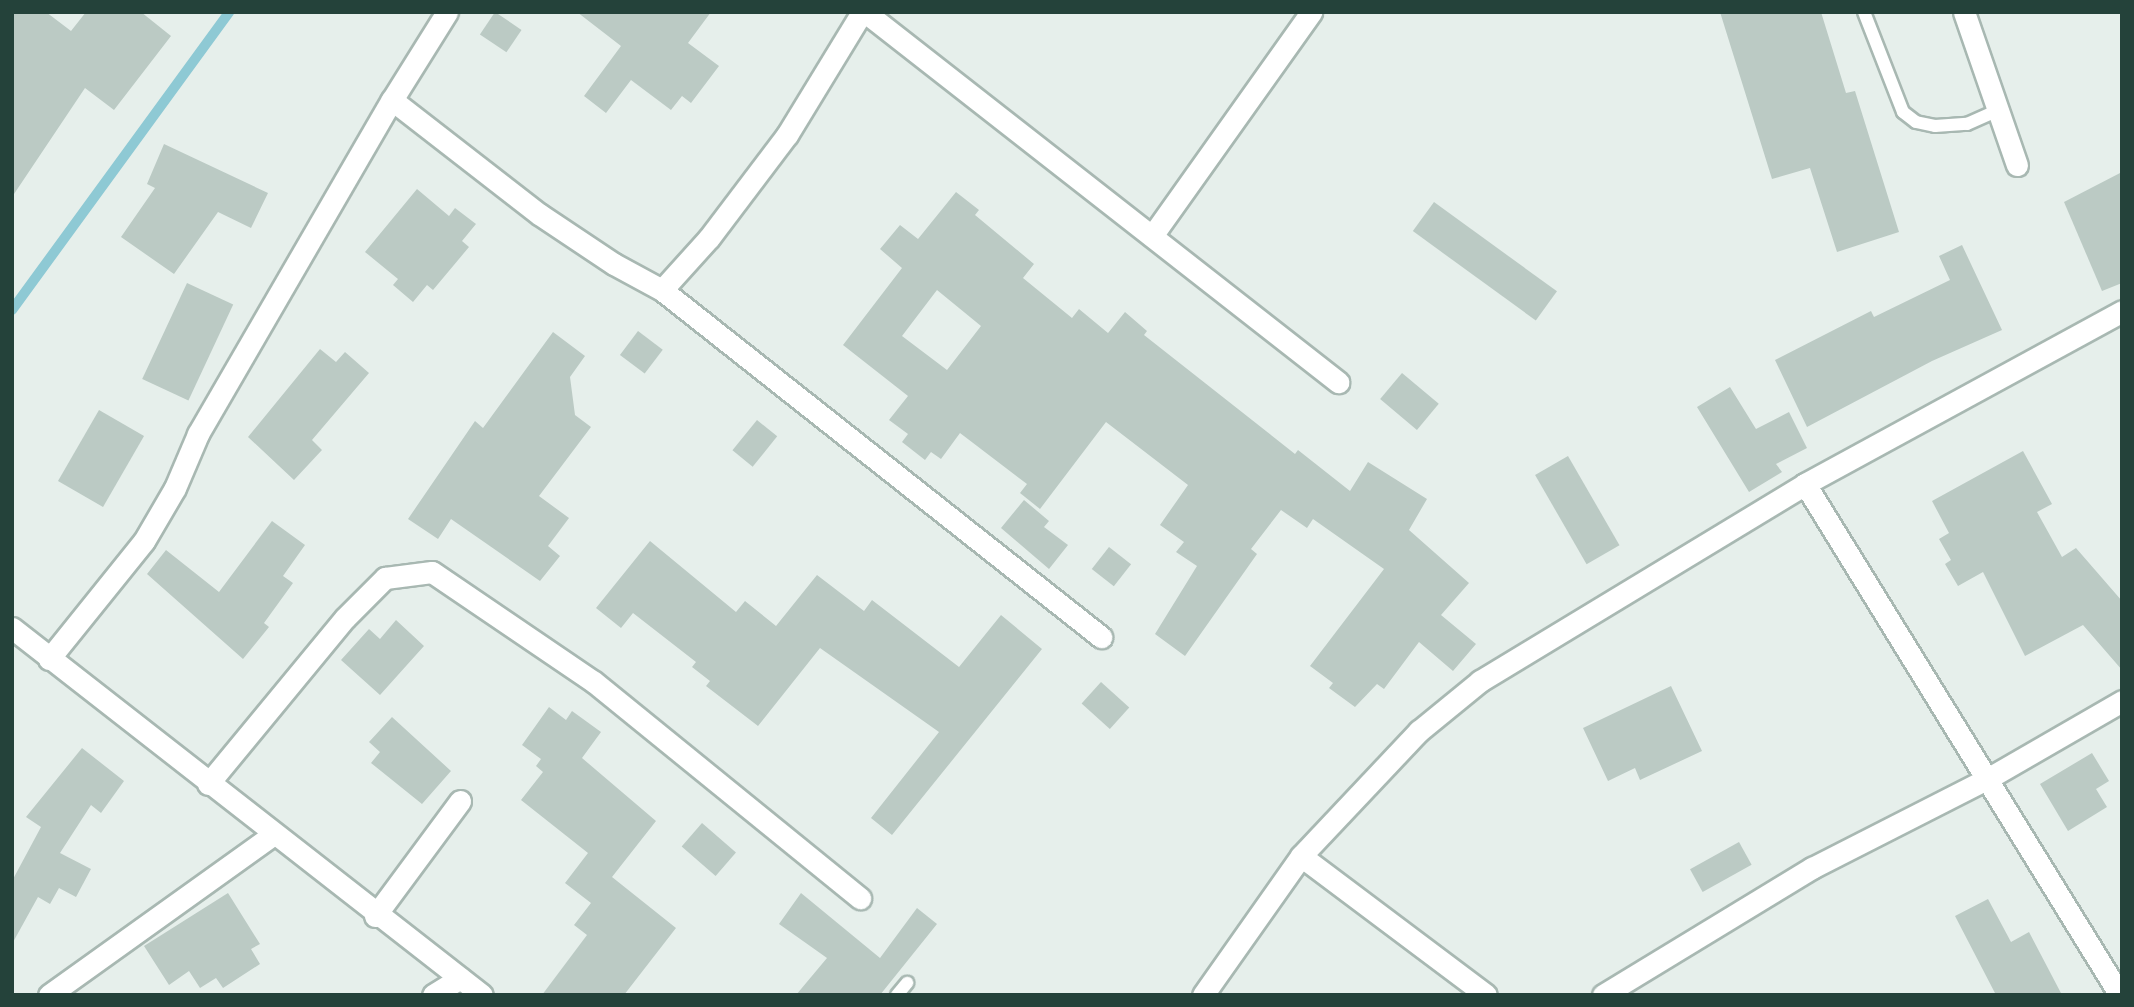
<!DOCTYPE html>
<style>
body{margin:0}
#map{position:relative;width:2134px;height:1007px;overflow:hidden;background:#e6efeb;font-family:"PT Sans",sans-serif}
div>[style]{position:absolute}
.stream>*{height:10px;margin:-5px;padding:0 5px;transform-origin:5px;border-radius:5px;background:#8ec9d4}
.building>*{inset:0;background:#bbcac4;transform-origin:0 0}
.roads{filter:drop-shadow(2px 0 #a8b8b2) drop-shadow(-2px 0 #a8b8b2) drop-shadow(0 2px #a8b8b2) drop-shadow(0 -2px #a8b8b2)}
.service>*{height:12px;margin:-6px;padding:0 6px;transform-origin:6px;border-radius:6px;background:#fff}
.minor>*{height:21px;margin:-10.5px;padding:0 10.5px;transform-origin:10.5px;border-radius:10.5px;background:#fff}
span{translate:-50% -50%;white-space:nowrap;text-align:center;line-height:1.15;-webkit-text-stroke:6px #f7fbf9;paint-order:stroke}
.frame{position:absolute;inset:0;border:14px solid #24423a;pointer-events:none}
</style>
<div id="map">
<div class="stream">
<div style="left:12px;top:310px;width:369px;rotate:-53.9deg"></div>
</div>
<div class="building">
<div style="clip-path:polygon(12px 12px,46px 12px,71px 31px,86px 12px,141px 12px,171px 36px,114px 110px,85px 88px,12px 197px)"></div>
<div style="left:495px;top:12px;width:32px;height:27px;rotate:34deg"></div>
<div style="clip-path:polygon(577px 12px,711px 12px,688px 43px,719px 66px,691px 103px,682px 96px,671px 110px,631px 80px,606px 113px,584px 96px,621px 46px)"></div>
<div style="clip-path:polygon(1720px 12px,1821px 12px,1846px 93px,1855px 91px,1899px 232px,1837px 252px,1810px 168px,1772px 179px)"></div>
<div style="clip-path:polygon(164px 144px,268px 193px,251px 228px,218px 212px,174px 274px,121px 237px,155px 188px,147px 184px)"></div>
<div style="clip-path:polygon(2122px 172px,2122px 283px,2102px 291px,2064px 202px)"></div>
<div style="clip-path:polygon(417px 189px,449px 216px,455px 208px,476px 224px,462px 241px,469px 247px,433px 290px,427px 285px,413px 302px,393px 285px,398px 279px,365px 252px)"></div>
<div style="clip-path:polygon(evenodd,956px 192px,979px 210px,975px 215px,1034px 264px,1023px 278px,1072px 318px,1079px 309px,1108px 333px,1125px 312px,1147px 331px,1144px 335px,1295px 454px,1298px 450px,1350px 491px,1368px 462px,1427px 499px,1409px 530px,1469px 583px,1441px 615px,1476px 644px,1453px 671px,1419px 642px,1384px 689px,1377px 684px,1355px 707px,1329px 688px,1333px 683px,1310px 666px,1384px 569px,1313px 519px,1307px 528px,1281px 510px,1251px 549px,1257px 554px,1185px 656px,1155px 634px,1197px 566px,1176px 552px,1184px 542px,1160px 525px,1188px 485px,1106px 422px,1040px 509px,1020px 493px,1027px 484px,960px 433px,941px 459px,931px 452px,925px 460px,902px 442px,908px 434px,889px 420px,908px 396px,843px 345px,902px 268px,880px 249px,900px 225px,918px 239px,956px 192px,937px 290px,981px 326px,947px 370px,902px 336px,937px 290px)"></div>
<div style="left:1434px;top:202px;width:152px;height:36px;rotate:36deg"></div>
<div style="clip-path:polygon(1962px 245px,2002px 330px,1932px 361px,1807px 427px,1775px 360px,1871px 311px,1874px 317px,1950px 280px,1939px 256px)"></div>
<div style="left:187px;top:283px;width:51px;height:106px;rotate:25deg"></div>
<div style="left:638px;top:331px;width:31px;height:30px;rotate:37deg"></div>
<div style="clip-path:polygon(553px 332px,585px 356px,570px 377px,575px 415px,591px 427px,539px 496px,569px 518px,548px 546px,560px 556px,540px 581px,451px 519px,438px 539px,408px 519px,475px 421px,483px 428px)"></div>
<div style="clip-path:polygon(320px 349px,336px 362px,345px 352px,369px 373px,312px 440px,322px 450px,294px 480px,248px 437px)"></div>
<div style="left:1402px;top:373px;width:48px;height:34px;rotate:40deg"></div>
<div style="clip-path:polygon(1730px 387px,1756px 429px,1789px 412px,1807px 448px,1776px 464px,1782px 472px,1749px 492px,1697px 407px)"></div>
<div style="left:99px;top:410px;width:52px;height:82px;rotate:30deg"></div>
<div style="left:757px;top:420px;width:26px;height:39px;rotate:39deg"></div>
<div style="clip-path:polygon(2023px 451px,2052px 504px,2037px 512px,2062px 557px,2076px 548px,2122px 601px,2122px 670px,2083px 625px,2025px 656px,1983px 572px,1958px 586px,1945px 564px,1951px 560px,1939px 539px,1949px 533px,1932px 501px)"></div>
<div style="left:1568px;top:456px;width:103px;height:38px;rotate:60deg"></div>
<div style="clip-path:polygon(1024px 500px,1049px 521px,1044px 527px,1068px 545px,1049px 569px,1001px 528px)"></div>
<div style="clip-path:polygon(272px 521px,305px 545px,283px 576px,293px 583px,264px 623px,269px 627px,243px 659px,147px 574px,166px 550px,219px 592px)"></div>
<div style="clip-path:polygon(650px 541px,736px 612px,745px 601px,776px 626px,817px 575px,864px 611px,872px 600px,959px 667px,1001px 615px,1042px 649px,892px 835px,871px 818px,939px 732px,820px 648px,758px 726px,706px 686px,710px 681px,692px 667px,696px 662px,633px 613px,621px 628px,596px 608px)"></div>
<div style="left:1109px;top:547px;width:28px;height:28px;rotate:38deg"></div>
<div style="clip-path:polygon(396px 620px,424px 646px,380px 695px,341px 660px,369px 629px,380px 639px)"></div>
<div style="left:1101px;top:682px;width:38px;height:29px;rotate:42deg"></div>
<div style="clip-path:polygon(1671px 686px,1702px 751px,1640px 780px,1635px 768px,1608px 781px,1583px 728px)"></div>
<div style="clip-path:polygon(549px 707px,566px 720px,572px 711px,601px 732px,582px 758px,656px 821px,612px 877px,676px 928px,624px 995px,542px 995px,587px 935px,574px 925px,591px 903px,565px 883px,588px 853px,521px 800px,543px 772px,536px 766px,541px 759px,522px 745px)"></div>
<div style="clip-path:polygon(392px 717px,451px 771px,422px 804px,371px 763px,380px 752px,369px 742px)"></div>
<div style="clip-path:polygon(82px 748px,124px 781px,101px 813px,91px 805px,60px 853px,91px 869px,76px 897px,59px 888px,50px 904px,38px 897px,12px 944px,12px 881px,41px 827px,26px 817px)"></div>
<div style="clip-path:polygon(2092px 753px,2109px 781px,2096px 789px,2107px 807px,2068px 831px,2040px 784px)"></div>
<div style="left:702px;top:823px;width:45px;height:31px;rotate:41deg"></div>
<div style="left:1739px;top:842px;width:26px;height:56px;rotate:61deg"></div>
<div style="clip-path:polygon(228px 893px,260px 944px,251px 949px,260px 964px,223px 988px,216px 978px,200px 988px,189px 971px,169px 985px,144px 946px)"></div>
<div style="clip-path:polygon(801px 893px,880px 958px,917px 908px,937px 924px,880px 995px,796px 995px,827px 958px,779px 924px)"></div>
<div style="clip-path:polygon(1988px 899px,2011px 942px,2029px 932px,2062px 995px,1996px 995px,1955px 916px)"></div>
</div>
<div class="roads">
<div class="service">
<div style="left:1864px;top:12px;width:107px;rotate:68.7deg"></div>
<div style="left:1903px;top:112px;width:16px;rotate:38deg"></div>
<div style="left:1916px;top:122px;width:19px;rotate:12deg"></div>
<div style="left:1935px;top:126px;width:32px;rotate:-4deg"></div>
<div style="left:1967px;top:124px;width:32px;rotate:-24deg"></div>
<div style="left:897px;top:995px;width:16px;rotate:-50deg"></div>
</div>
<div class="minor">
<div style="left:865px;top:12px;width:601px;rotate:38.03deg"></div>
<div style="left:1964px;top:12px;width:162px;rotate:70.9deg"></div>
<div style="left:392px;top:100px;width:104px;rotate:-58deg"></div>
<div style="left:1152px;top:236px;width:275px;rotate:-54.6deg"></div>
<div style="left:662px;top:290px;width:560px;rotate:38.32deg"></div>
<div style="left:1805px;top:484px;width:600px;rotate:58.35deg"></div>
<div style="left:12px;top:628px;width:596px;rotate:37.98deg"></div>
<div style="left:49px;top:659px;width:151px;rotate:-51.2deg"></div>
<div style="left:144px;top:541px;width:61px;rotate:-59.7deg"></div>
<div style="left:175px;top:488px;width:59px;rotate:-66.9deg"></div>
<div style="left:198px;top:434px;width:386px;rotate:-59.9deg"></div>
<div style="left:392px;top:100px;width:186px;rotate:37.8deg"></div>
<div style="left:539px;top:214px;width:90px;rotate:33.7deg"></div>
<div style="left:614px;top:264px;width:55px;rotate:28.4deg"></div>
<div style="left:662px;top:290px;width:70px;rotate:-47.9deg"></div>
<div style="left:709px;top:238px;width:129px;rotate:-52.9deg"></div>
<div style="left:787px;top:135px;width:144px;rotate:-58.6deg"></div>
<div style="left:208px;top:784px;width:215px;rotate:-50.5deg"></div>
<div style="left:345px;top:618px;width:57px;rotate:-45deg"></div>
<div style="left:385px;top:578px;width:47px;rotate:-7.3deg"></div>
<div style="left:432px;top:572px;width:196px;rotate:34.2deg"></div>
<div style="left:594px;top:682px;width:343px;rotate:39.1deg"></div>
<div style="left:1301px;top:856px;width:231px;rotate:36.9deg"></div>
<div style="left:375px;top:916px;width:143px;rotate:-53.5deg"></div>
<div style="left:49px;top:995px;width:277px;rotate:-35.6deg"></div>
<div style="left:433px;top:995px;width:32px;rotate:-32deg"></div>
<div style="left:1203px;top:995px;width:170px;rotate:-54.8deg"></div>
<div style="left:1301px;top:856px;width:172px;rotate:-46.7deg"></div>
<div style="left:1419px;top:731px;width:79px;rotate:-39.3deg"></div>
<div style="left:1480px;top:681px;width:380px;rotate:-31.2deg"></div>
<div style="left:1805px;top:484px;width:361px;rotate:-28.6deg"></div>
<div style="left:1603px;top:995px;width:245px;rotate:-31.3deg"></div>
<div style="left:1812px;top:868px;width:196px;rotate:-27deg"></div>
<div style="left:1987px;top:779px;width:156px;rotate:-30deg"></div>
</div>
</div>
<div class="frame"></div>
</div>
